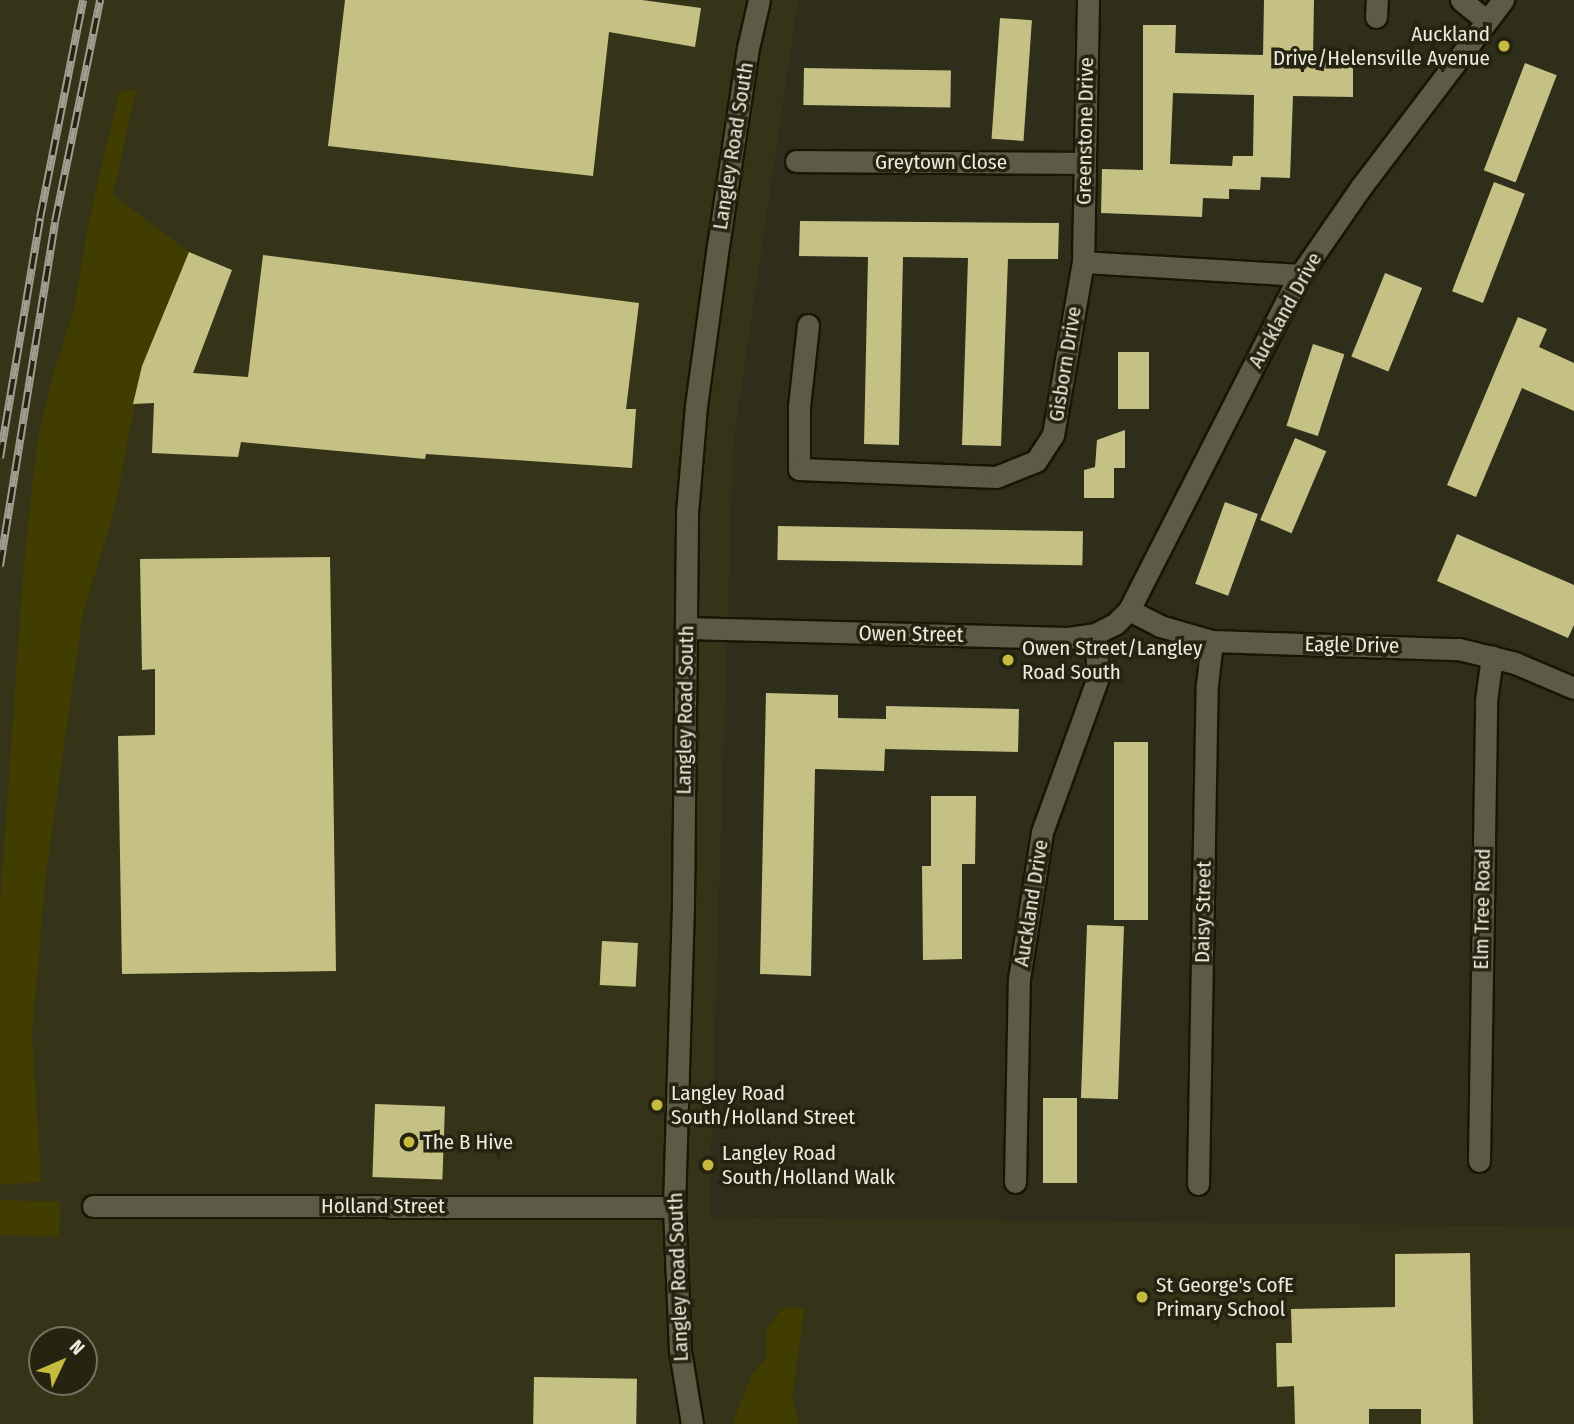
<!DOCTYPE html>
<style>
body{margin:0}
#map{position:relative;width:1574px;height:1424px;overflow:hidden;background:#2f2e1a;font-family:"Fira Sans Condensed",sans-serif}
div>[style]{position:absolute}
.built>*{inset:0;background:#363418}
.green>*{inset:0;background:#413c00;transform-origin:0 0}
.building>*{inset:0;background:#c5c185;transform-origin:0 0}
.roads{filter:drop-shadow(2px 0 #181604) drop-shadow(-2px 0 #181604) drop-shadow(0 2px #181604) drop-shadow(0 -2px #181604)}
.minor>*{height:21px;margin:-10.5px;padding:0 10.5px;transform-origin:10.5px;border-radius:10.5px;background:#5d5b45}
.rail>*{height:8px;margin-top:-4px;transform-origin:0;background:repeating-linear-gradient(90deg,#262410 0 16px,#9f9e8f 0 32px);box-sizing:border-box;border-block:2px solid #9f9e8f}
.dots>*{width:19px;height:19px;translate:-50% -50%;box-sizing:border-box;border:4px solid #262410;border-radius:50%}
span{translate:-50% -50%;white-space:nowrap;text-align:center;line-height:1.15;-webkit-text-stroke:7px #262410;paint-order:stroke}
.poi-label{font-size:21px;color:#ebeade}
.right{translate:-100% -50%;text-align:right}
.left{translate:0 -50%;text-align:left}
.street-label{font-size:21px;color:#ebeade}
.north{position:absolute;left:28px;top:1326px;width:70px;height:70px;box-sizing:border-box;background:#262410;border:2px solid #757362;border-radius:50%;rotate:46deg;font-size:19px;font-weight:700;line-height:28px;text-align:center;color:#ebeade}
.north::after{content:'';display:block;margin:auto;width:24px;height:32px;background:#c5bc3d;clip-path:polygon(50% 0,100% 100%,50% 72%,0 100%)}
</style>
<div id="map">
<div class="built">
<div style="clip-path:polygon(evenodd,0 0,798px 0,733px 444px,709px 1217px,1574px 1227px,1574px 1424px,0 1424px,0 0,42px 1340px,84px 1340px,84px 1382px,42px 1382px,42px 1340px)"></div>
</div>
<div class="green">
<div style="clip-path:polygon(136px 89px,113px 195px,189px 252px,142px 366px,114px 512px,83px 612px,46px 873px,32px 1034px,41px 1182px,0 1185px,0 906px,24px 562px,37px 444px,53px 374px,74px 310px,87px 230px,119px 92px)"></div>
<div style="left:60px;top:1202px;width:35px;height:60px;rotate:92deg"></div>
<div style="clip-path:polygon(792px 1307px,804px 1310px,792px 1399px,799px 1424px,732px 1424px,752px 1374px,766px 1359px,767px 1329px,781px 1310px)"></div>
</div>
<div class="building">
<div style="clip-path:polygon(345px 0,642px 0,701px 8px,695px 47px,609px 32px,593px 176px,328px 146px)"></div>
<div style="clip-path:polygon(evenodd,1264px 0,1314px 0,1313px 57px,1353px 58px,1353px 97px,1293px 96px,1290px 178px,1261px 177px,1260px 190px,1229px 189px,1229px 199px,1203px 198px,1202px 217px,1101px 213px,1102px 169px,1143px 170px,1143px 25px,1176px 25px,1175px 53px,1263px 55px,1264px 0,1173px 93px,1254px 95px,1253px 156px,1233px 156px,1232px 166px,1170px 164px,1173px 93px)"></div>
<div style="left:1000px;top:18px;width:32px;height:121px;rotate:4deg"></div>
<div style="left:1525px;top:63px;width:34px;height:115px;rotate:21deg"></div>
<div style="left:804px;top:68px;width:147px;height:37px;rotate:1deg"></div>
<div style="left:1494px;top:182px;width:33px;height:117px;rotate:21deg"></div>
<div style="clip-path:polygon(800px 221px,1059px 223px,1058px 259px,1008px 259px,1001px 446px,962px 445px,968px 258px,903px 257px,899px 445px,864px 444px,868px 257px,799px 256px)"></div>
<div style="clip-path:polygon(189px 252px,232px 270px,193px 373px,248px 377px,263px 255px,639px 303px,626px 409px,636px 409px,632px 468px,426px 454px,425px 459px,241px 442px,238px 457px,152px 453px,154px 403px,133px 404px,142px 366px)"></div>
<div style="left:1385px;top:273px;width:40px;height:90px;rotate:22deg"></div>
<div style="clip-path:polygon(1518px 317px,1547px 329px,1539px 347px,1574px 363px,1574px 411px,1522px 388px,1476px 497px,1447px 485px)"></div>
<div style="left:1313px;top:344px;width:33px;height:86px;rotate:18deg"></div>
<div style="left:1118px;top:352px;width:31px;height:57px"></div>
<div style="clip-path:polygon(1125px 430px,1125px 468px,1114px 468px,1114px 498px,1084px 498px,1084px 470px,1095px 467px,1097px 440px)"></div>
<div style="left:1295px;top:438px;width:34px;height:89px;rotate:23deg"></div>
<div style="left:1225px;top:502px;width:35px;height:87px;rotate:20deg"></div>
<div style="left:778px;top:526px;width:305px;height:34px;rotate:1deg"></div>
<div style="clip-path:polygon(1457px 534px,1574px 585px,1574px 625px,1568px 638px,1437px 581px)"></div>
<div style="clip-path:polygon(330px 557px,336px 971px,122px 974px,118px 736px,155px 735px,155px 669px,142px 670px,140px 559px)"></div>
<div style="clip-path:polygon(766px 693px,838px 695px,838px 718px,886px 719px,886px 706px,1019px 709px,1018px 752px,885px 749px,884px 771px,815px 769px,811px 976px,760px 974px)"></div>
<div style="left:1114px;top:742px;width:34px;height:178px"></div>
<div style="clip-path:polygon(931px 796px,976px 796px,975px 864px,962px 864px,962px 959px,923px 960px,922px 866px,931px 866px)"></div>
<div style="left:1087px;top:925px;width:37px;height:173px;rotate:2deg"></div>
<div style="left:602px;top:941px;width:36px;height:44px;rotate:3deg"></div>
<div style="left:1043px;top:1098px;width:34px;height:85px"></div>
<div style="left:375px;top:1104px;width:70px;height:73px;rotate:2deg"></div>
<div style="clip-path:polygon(1470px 1253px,1473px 1424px,1421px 1424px,1421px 1409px,1369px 1409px,1369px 1424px,1295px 1424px,1294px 1386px,1277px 1387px,1276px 1343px,1292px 1343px,1291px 1309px,1395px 1307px,1395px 1254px)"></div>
<div style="left:534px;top:1377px;width:103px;height:47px;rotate:1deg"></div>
</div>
<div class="roads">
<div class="minor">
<div style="left:1461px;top:0;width:33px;rotate:39deg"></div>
<div style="left:1376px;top:17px;width:17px;rotate:-87deg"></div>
<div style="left:796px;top:161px;width:289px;rotate:0.4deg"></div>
<div style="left:1083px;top:262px;width:262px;rotate:-88.9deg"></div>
<div style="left:808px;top:325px;width:81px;rotate:96.3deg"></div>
<div style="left:799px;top:406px;width:63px;rotate:90deg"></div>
<div style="left:799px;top:469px;width:197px;rotate:2.3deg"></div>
<div style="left:996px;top:477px;width:43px;rotate:-21.8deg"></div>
<div style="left:1036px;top:461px;width:31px;rotate:-57deg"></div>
<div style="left:1053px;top:435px;width:176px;rotate:-80.2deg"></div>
<div style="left:1083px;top:262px;width:217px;rotate:3.4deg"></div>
<div style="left:1129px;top:610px;width:35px;rotate:27deg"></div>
<div style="left:1160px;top:626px;width:54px;rotate:16.1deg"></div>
<div style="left:1212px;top:641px;width:247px;rotate:1.9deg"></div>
<div style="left:1459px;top:649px;width:58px;rotate:14deg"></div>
<div style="left:1515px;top:663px;width:64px;rotate:23deg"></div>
<div style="left:686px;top:628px;width:382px;rotate:1.5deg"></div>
<div style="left:1068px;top:638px;width:27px;rotate:-8deg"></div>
<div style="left:1095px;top:634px;width:22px;rotate:-27deg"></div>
<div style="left:1115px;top:624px;width:20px;rotate:-45deg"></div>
<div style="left:1129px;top:610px;width:376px;rotate:-63deg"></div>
<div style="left:1300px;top:275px;width:107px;rotate:-55.3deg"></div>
<div style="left:1361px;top:187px;width:235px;rotate:-52.8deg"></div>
<div style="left:1479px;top:1161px;width:460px;rotate:-89.1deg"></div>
<div style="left:1486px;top:701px;width:45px;rotate:-82.4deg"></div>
<div style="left:1015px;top:1182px;width:203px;rotate:-88.9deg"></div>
<div style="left:1019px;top:979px;width:149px;rotate:-81.1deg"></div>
<div style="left:1042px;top:832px;width:165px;rotate:-70.1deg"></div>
<div style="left:1098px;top:677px;width:43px;rotate:-94deg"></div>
<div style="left:1198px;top:1184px;width:499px;rotate:-89deg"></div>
<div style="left:1207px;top:685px;width:44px;rotate:-83.5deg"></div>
<div style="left:93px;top:1206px;width:581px;rotate:0.1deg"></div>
<div style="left:692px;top:1424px;width:74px;rotate:-99.3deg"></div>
<div style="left:680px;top:1351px;width:144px;rotate:-92.4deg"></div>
<div style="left:674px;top:1207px;width:305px;rotate:-88.3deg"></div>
<div style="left:683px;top:902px;width:389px;rotate:-89.4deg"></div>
<div style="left:687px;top:513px;width:107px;rotate:-85.2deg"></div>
<div style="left:696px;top:406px;width:162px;rotate:-82.2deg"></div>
<div style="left:718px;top:246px;width:200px;rotate:-81.4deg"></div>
<div style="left:748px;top:48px;width:49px;rotate:-77.1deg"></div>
</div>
</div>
<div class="rail">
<div style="left:0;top:458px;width:243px;rotate:-80.5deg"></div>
<div style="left:40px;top:218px;width:222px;rotate:-78.8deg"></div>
<div style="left:0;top:566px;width:348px;rotate:-80.9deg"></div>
<div style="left:55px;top:222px;width:227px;rotate:-78.5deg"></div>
</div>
<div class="dots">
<div style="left:1504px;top:46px;background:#c5bc3d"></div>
<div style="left:1008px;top:660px;background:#c5bc3d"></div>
<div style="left:657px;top:1105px;background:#c5bc3d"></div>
<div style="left:409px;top:1142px;background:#c5bc3d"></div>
<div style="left:708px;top:1165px;background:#c5bc3d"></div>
<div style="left:1142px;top:1297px;background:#c5bc3d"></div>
</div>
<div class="poi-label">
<span class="right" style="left:1490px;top:46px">Auckland<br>Drive/Helensville Avenue</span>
<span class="left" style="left:1022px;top:660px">Owen Street/Langley<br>Road South</span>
<span class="left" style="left:671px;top:1105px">Langley Road<br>South/Holland Street</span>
<span class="left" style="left:423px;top:1142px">The B Hive</span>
<span class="left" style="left:722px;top:1165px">Langley Road<br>South/Holland Walk</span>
<span class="left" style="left:1156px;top:1297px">St George's CofE<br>Primary School</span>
</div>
<div class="street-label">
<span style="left:1085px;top:131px;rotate:-89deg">Greenstone Drive</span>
<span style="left:733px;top:146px;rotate:-81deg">Langley Road South</span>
<span style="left:941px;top:162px">Greytown Close</span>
<span style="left:1285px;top:310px;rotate:-61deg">Auckland Drive</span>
<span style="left:1065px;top:364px;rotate:-81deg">Gisborn Drive</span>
<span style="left:911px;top:634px;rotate:1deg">Owen Street</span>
<span style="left:1352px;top:645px;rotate:1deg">Eagle Drive</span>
<span style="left:685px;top:710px;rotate:-89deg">Langley Road South</span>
<span style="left:1031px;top:903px;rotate:-81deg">Auckland Drive</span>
<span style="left:1482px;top:909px;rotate:-89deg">Elm Tree Road</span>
<span style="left:1203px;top:912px;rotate:-89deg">Daisy Street</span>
<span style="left:383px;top:1206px">Holland Street</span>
<span style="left:678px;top:1277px;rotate:-92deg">Langley Road South</span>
</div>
<div class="north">N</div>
</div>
